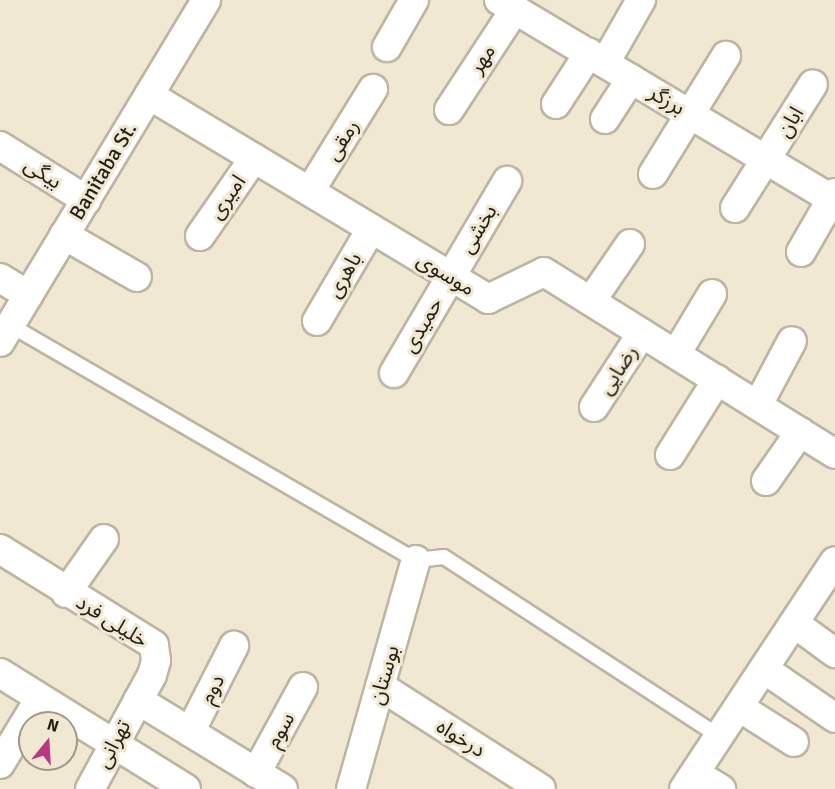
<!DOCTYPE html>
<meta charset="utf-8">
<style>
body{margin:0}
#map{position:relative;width:835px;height:789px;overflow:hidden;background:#f1e8d3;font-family:Signika,"Noto Sans Arabic",sans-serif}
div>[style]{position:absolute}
.roads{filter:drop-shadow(2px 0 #beb5a1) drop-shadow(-2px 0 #beb5a1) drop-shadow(0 2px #beb5a1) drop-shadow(0 -2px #beb5a1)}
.service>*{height:14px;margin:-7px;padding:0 7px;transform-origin:7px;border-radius:7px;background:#fff}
.minor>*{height:28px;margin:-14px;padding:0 14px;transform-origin:14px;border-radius:14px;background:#fff}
span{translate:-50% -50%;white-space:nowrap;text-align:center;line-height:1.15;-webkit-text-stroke:6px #f1e8d3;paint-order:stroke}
.street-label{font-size:21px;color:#232018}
.north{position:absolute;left:18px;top:711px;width:60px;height:60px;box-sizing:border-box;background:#f1e8d3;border:2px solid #9f9888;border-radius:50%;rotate:18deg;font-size:16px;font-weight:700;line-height:24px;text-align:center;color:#232018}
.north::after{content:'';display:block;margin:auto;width:21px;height:27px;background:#b93882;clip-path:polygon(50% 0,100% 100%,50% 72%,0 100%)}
</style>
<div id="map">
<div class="roads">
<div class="service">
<div style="left:10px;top:325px;width:469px;rotate:30.1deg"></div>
<div style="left:416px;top:560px;width:28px;rotate:-6deg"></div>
<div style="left:444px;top:557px;width:330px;rotate:33.1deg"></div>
</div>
<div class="minor">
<div style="left:499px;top:0;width:392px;rotate:30.9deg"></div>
<div style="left:387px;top:47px;width:54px;rotate:-60.1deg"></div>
<div style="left:605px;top:63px;width:73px;rotate:-60.3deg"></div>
<div style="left:149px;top:95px;width:396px;rotate:31deg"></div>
<div style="left:488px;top:299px;width:62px;rotate:-25.7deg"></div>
<div style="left:544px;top:272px;width:343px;rotate:32deg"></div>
<div style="left:556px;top:104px;width:61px;rotate:-57.1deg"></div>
<div style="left:449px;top:110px;width:121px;rotate:-56.8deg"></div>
<div style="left:605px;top:119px;width:48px;rotate:-57deg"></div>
<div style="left:0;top:146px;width:102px;rotate:32.1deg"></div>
<div style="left:653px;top:174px;width:139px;rotate:-58.3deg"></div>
<div style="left:310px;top:191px;width:120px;rotate:-58.3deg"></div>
<div style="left:735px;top:208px;width:146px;rotate:-57.8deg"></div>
<div style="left:64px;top:235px;width:84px;rotate:29.9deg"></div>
<div style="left:200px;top:236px;width:95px;rotate:-55.3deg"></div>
<div style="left:801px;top:252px;width:68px;rotate:-60deg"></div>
<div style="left:0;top:278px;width:33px;rotate:31deg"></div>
<div style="left:591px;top:301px;width:69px;rotate:-55.6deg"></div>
<div style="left:317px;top:321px;width:107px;rotate:-59.6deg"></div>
<div style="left:0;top:342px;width:399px;rotate:-58.9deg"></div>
<div style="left:676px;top:354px;width:70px;rotate:-59deg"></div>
<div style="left:394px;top:373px;width:223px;rotate:-59.5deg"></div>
<div style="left:759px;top:403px;width:70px;rotate:-62deg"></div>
<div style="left:594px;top:407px;width:88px;rotate:-57deg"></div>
<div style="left:670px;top:455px;width:89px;rotate:-57.9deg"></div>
<div style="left:766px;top:481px;width:60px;rotate:-55.2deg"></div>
<div style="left:0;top:549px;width:181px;rotate:31.9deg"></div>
<div style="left:154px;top:645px;width:16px;rotate:83deg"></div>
<div style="left:156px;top:661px;width:15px;rotate:106deg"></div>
<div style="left:152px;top:675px;width:130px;rotate:118.5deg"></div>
<div style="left:66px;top:593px;width:66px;rotate:-54.9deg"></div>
<div style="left:794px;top:623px;width:51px;rotate:36.2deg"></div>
<div style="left:764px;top:669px;width:86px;rotate:34.6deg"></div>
<div style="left:0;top:673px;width:219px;rotate:31.9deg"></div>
<div style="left:380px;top:686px;width:191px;rotate:32.6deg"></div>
<div style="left:138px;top:700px;width:170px;rotate:31.5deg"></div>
<div style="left:739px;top:707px;width:65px;rotate:32.5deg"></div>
<div style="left:190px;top:732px;width:97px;rotate:-62.9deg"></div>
<div style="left:0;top:764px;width:77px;rotate:-58.8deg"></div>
<div style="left:256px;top:773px;width:98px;rotate:-61.3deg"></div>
<div style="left:695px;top:773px;width:31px;rotate:32deg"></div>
<div style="left:351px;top:789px;width:238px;rotate:-74.2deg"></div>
<div style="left:684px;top:789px;width:273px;rotate:-56.5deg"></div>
</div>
</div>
<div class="street-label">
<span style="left:482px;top:59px;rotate:-57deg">مهر</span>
<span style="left:667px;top:100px;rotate:31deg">برزگر</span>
<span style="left:790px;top:122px;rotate:-59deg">ابان</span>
<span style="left:342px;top:140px;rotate:-58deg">رمقی</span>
<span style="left:103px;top:171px;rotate:-59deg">Banitaba St.</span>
<span style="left:43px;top:173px;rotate:32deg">بیگی</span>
<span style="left:227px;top:197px;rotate:-56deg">امیری</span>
<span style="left:478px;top:229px;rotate:-59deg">بخشی</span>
<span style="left:446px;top:274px;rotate:31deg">موسوی</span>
<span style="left:344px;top:275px;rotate:-60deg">باهری</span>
<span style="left:422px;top:325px;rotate:-60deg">حمیدی</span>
<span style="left:618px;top:370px;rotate:-57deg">رضایی</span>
<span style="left:112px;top:621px;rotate:32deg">خلیلی فرد</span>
<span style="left:384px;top:675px;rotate:-74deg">بوستان</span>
<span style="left:212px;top:689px;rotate:-63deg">دوم</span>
<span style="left:280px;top:730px;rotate:-61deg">سوم</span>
<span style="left:461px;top:738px;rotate:32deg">درخواه</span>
<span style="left:113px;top:744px;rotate:-62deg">تهرانی</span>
</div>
<div class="north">N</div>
</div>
